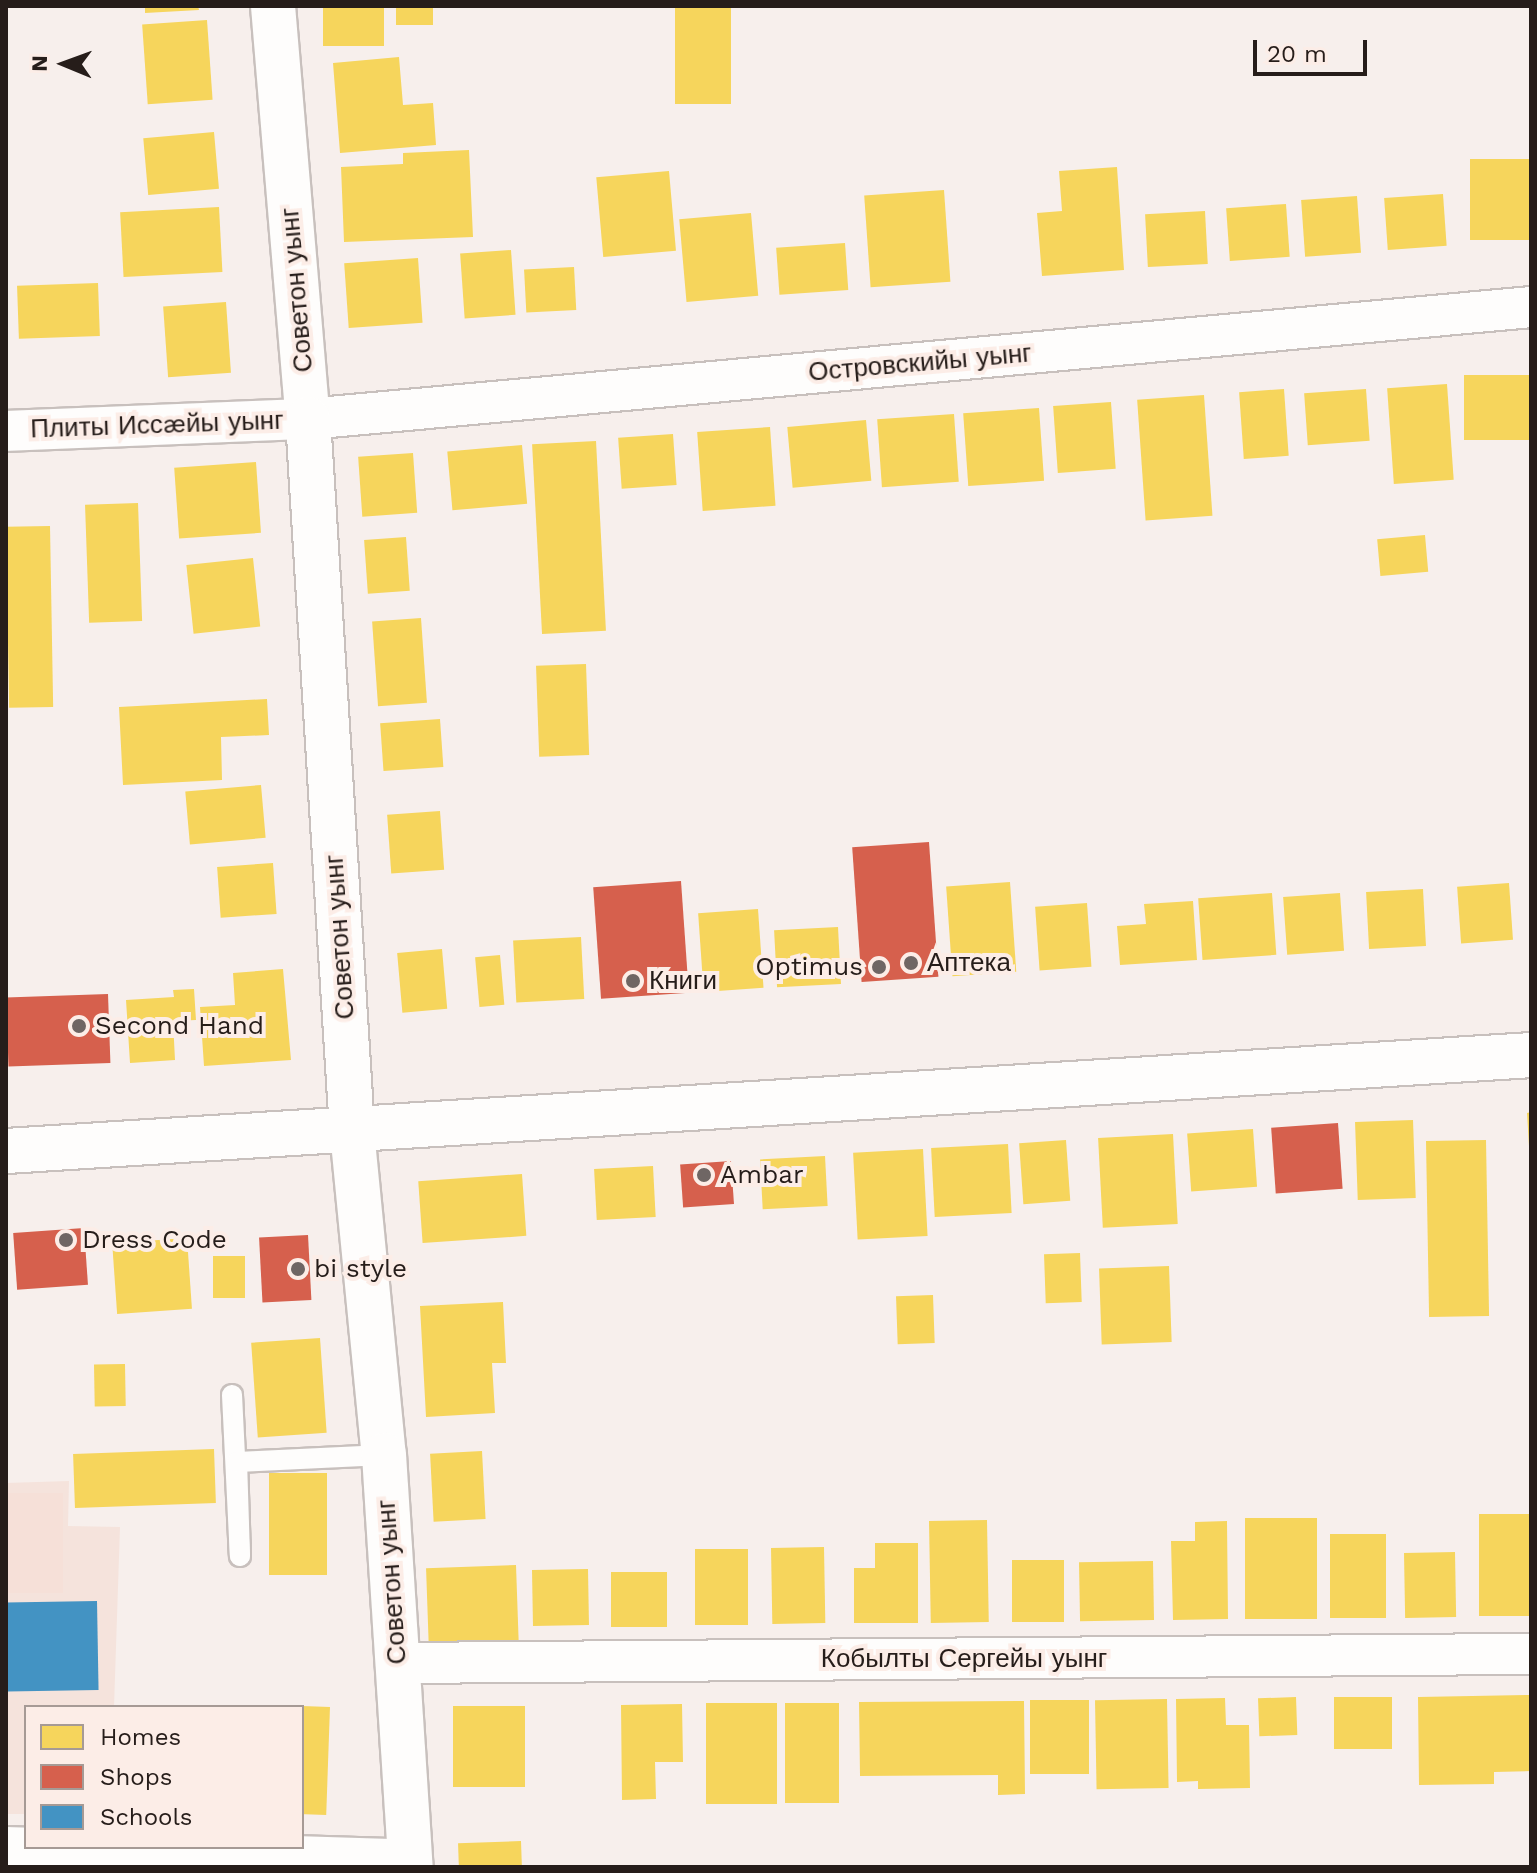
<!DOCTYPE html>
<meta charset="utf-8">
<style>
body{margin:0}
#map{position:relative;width:1537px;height:1873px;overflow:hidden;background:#f7efec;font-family:"Work Sans",sans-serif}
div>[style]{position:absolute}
.built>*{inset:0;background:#f5e3dc}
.green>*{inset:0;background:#f6e0d8;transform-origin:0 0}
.homes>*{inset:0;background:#f6d55c;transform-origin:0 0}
.shops>*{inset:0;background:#d6604d;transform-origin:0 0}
.schools>*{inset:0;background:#4393c3;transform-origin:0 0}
.roads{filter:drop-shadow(2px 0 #c8c0bd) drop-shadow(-2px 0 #c8c0bd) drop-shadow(0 2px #c8c0bd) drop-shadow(0 -2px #c8c0bd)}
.lane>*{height:20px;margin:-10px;padding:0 10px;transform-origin:10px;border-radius:10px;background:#fefdfc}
.street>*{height:40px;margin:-20px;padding:0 20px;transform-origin:20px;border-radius:20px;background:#fefdfc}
.secondary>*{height:44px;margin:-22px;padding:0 22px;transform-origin:22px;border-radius:22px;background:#fefdfc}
.dots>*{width:22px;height:22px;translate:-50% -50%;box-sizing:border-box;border:4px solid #fcede7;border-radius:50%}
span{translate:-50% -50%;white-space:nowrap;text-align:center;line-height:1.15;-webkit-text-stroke:8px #fcede7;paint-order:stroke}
.street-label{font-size:26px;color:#261d1a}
.poi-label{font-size:26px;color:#261d1a}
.left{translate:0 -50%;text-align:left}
.right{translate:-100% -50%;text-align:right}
.frame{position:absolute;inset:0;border:8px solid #261d1a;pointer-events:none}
.legend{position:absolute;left:24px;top:1705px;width:280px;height:144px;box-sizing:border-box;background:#fcede7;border:2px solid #a69a95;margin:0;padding:10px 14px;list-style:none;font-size:24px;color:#261d1a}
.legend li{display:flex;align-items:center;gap:16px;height:40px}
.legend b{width:40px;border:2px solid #a69a95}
.north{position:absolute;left:24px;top:24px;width:80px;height:80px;-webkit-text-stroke:6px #fcede7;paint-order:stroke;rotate:271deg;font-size:22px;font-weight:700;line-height:32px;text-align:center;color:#261d1a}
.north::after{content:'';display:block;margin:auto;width:28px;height:36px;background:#261d1a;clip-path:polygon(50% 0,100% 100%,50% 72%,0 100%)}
.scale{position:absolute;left:1253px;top:40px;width:114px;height:36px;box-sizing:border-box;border:4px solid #261d1a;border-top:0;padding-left:10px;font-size:24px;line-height:28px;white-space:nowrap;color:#261d1a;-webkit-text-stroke:6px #fcede7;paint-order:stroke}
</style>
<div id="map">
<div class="built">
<div style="clip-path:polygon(69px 1481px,68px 1526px,120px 1527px,114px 1707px,26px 1707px,26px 1814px,6px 1814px,6px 1483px)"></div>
</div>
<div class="green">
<div style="left:6px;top:1493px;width:57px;height:100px"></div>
</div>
<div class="homes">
<div style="clip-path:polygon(145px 6px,198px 6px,199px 10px,145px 13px)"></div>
<div style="left:323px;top:6px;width:61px;height:40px"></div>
<div style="left:396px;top:6px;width:37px;height:19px"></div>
<div style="left:675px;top:6px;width:56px;height:98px"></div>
<div style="left:207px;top:20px;width:80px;height:65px;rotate:86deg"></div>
<div style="clip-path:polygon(399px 57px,403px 105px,433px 103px,436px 145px,340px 153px,333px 63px)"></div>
<div style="left:214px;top:132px;width:57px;height:71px;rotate:85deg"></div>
<div style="clip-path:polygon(469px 150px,473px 237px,344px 242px,341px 167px,403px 164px,403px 153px)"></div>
<div style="left:1531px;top:159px;width:81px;height:61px;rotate:90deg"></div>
<div style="clip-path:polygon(1117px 167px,1124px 270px,1042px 276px,1037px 213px,1062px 211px,1059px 171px)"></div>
<div style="left:669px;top:171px;width:80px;height:73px;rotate:85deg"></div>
<div style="left:944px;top:190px;width:92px;height:80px;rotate:86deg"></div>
<div style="left:1443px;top:194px;width:52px;height:59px;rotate:86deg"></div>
<div style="left:1357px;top:196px;width:57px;height:56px;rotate:86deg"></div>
<div style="left:1286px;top:204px;width:53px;height:60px;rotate:86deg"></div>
<div style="left:219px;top:207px;width:65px;height:99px;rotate:87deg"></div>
<div style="left:1205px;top:211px;width:53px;height:60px;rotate:87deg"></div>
<div style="left:751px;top:213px;width:83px;height:72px;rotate:85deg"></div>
<div style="left:845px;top:243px;width:47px;height:69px;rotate:86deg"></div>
<div style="left:511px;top:250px;width:65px;height:51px;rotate:86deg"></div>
<div style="left:418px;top:258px;width:65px;height:74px;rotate:86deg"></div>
<div style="left:574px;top:267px;width:43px;height:50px;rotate:87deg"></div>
<div style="left:98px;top:283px;width:53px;height:81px;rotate:88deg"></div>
<div style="left:226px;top:302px;width:71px;height:63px;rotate:86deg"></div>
<div style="left:1531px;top:375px;width:65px;height:67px;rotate:90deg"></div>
<div style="left:1447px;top:384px;width:96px;height:60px;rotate:86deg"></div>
<div style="left:1284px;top:389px;width:67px;height:45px;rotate:86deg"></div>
<div style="left:1366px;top:389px;width:52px;height:62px;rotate:86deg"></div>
<div style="left:1204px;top:395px;width:121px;height:67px;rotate:86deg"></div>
<div style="left:1111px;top:402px;width:67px;height:58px;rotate:86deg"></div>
<div style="left:1039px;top:408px;width:73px;height:76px;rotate:86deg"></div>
<div style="left:954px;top:414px;width:68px;height:77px;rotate:86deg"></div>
<div style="left:866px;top:420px;width:61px;height:79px;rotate:85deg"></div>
<div style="left:770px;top:427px;width:79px;height:73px;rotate:86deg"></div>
<div style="left:673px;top:434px;width:51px;height:55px;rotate:86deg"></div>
<div style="left:596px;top:441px;width:190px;height:64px;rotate:87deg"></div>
<div style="left:522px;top:445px;width:59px;height:75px;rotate:85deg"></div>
<div style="left:413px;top:453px;width:60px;height:55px;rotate:86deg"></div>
<div style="left:256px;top:462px;width:71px;height:82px;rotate:86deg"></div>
<div style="left:138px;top:503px;width:118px;height:53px;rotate:88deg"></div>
<div style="left:50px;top:526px;width:181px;height:44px;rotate:89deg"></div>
<div style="left:1425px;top:535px;width:37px;height:48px;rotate:85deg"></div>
<div style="left:406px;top:537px;width:54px;height:42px;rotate:86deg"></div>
<div style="left:253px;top:558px;width:69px;height:67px;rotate:84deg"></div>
<div style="left:421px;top:618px;width:85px;height:49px;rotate:86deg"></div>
<div style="left:586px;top:664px;width:91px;height:50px;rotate:88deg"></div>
<div style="clip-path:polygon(267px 699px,269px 735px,221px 737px,222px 780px,123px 785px,119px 707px)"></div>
<div style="left:440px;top:719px;width:48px;height:60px;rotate:86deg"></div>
<div style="left:261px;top:785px;width:53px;height:76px;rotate:85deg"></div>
<div style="left:440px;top:811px;width:59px;height:53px;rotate:86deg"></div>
<div style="left:273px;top:863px;width:51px;height:56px;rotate:86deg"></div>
<div style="left:1010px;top:882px;width:90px;height:64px;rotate:86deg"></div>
<div style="left:1509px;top:883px;width:57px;height:52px;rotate:86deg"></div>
<div style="left:1423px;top:889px;width:57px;height:57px;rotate:87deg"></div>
<div style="left:1272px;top:893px;width:62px;height:74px;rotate:86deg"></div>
<div style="left:1340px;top:893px;width:58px;height:57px;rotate:86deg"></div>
<div style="clip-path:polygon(1193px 901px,1197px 960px,1120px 965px,1117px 926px,1146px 924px,1144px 904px)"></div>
<div style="left:1087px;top:903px;width:64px;height:52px;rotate:86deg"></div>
<div style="left:758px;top:909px;width:79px;height:60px;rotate:86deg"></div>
<div style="left:838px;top:927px;width:57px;height:64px;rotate:87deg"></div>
<div style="left:581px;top:937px;width:62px;height:68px;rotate:87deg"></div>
<div style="left:442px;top:949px;width:60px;height:45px;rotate:85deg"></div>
<div style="left:500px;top:955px;width:50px;height:25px;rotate:85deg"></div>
<div style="clip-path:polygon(283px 969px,291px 1060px,204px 1066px,200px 1007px,235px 1005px,233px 973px)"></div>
<div style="clip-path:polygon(194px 989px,196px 1020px,173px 1021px,175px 1060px,130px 1063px,126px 1000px,174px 997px,173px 990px)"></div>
<div style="clip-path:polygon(1531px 1112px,1531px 1146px,1529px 1146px,1527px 1113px)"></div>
<div style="left:1413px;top:1120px;width:78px;height:58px;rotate:88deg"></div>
<div style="left:1253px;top:1129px;width:58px;height:66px;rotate:86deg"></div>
<div style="left:1173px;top:1134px;width:90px;height:75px;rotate:87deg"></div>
<div style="left:1066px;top:1140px;width:61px;height:47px;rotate:86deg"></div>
<div style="left:1486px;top:1140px;width:176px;height:60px;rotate:89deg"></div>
<div style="left:1008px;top:1144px;width:69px;height:77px;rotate:87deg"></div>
<div style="left:923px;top:1149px;width:87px;height:70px;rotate:87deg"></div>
<div style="left:825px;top:1156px;width:50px;height:65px;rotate:87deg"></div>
<div style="left:653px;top:1166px;width:51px;height:59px;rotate:87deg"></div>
<div style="left:522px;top:1174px;width:62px;height:104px;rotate:86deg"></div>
<div style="left:187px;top:1238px;width:71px;height:75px;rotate:86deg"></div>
<div style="left:1080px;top:1253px;width:49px;height:36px;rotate:88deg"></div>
<div style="left:213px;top:1256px;width:32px;height:42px"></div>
<div style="left:1169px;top:1266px;width:76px;height:70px;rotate:88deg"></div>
<div style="left:933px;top:1295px;width:48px;height:37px;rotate:88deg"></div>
<div style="clip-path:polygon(503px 1302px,506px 1363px,492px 1363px,495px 1413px,426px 1417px,420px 1306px)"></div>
<div style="left:320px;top:1338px;width:95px;height:69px;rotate:86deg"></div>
<div style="left:125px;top:1364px;width:42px;height:31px;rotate:89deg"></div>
<div style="left:214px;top:1449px;width:54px;height:141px;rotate:88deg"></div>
<div style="left:482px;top:1451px;width:68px;height:52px;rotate:87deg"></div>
<div style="left:269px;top:1473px;width:58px;height:102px"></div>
<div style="left:1531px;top:1514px;width:102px;height:52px;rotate:90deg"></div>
<div style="left:1245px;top:1518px;width:72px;height:101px"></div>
<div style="left:987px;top:1520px;width:102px;height:58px;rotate:89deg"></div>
<div style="clip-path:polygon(1227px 1521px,1228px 1619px,1173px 1620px,1171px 1541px,1195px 1541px,1195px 1522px)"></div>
<div style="left:1330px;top:1534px;width:56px;height:84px"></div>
<div style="clip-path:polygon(875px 1543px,918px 1543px,918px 1623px,854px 1623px,854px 1568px,875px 1568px)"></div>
<div style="left:824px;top:1547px;width:76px;height:53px;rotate:89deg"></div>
<div style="left:695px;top:1549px;width:53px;height:76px"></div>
<div style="left:1455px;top:1552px;width:65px;height:51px;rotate:89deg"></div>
<div style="left:1012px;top:1560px;width:52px;height:62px"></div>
<div style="left:1153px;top:1561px;width:59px;height:74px;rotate:89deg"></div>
<div style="left:516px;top:1565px;width:75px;height:90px;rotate:88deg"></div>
<div style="left:588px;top:1569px;width:56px;height:56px;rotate:89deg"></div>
<div style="left:611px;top:1572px;width:56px;height:55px"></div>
<div style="clip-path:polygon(1531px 1695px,1531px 1771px,1494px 1772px,1494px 1784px,1419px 1785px,1418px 1697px)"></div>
<div style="left:1296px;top:1697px;width:38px;height:38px;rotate:88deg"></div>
<div style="left:1334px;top:1697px;width:58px;height:52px"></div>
<div style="clip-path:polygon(1225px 1698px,1226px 1725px,1249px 1725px,1250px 1788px,1198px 1789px,1198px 1781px,1177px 1782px,1176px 1699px)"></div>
<div style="left:1167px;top:1699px;width:89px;height:72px;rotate:89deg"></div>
<div style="left:1030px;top:1700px;width:59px;height:74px"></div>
<div style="clip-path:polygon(1024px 1701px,1025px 1794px,998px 1795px,998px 1775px,860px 1776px,859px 1702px)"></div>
<div style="left:777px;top:1703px;width:101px;height:71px;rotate:90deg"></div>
<div style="left:785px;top:1703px;width:54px;height:100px"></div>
<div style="clip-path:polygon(682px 1704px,683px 1762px,655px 1762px,656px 1799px,622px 1800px,621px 1705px)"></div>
<div style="left:302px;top:1706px;width:28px;height:108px;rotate:2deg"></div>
<div style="left:453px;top:1706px;width:72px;height:81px"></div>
<div style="left:521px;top:1841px;width:26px;height:63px;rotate:88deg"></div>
</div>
<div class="shops">
<div style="left:929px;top:842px;width:135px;height:77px;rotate:86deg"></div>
<div style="left:681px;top:881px;width:112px;height:88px;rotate:86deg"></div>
<div style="left:108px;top:994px;width:69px;height:102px;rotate:88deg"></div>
<div style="left:1338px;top:1123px;width:66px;height:67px;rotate:86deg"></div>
<div style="left:731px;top:1161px;width:43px;height:51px;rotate:86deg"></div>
<div style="left:84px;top:1228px;width:57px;height:71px;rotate:86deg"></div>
<div style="left:308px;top:1235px;width:65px;height:49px;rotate:87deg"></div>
</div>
<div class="schools">
<div style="left:97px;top:1601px;width:89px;height:91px;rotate:89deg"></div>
</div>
<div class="roads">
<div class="lane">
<div style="left:232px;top:1395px;width:161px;rotate:87.2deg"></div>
<div style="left:240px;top:1556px;width:94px;rotate:-91.8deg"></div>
<div style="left:237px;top:1462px;width:147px;rotate:-2.7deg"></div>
</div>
<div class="street">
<div style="left:6px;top:431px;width:302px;rotate:-2.3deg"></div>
<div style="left:308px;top:419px;width:1228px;rotate:-5.23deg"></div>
<div style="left:398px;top:1663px;width:1133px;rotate:-0.46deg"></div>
<div style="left:6px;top:1847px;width:405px;rotate:1.8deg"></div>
</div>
<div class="secondary">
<div style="left:273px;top:6px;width:414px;rotate:85.2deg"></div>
<div style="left:308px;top:419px;width:713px;rotate:86.46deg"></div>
<div style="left:352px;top:1131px;width:326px;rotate:84.4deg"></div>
<div style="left:384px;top:1455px;width:413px;rotate:86.3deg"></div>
<div style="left:6px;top:1151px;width:1528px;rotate:-3.6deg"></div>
</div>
</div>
<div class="dots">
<div style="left:911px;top:963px;background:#6f6664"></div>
<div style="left:879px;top:967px;background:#6f6664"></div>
<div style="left:633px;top:981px;background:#6f6664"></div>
<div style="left:79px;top:1026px;background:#6f6664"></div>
<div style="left:704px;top:1175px;background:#6f6664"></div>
<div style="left:66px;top:1240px;background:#6f6664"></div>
<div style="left:298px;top:1269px;background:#6f6664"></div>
</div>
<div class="street-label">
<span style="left:297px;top:290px;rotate:-95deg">Советон уынг</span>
<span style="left:920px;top:363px;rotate:-5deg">Островскийы уынг</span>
<span style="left:157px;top:425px;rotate:-2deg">Плиты Иссæйы уынг</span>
<span style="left:340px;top:937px;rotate:-94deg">Советон уынг</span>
<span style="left:392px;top:1582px;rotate:-94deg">Советон уынг</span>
<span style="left:964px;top:1659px">Кобылты Сергейы уынг</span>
</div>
<div class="poi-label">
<span class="left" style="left:927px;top:963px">Аптека</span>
<span class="right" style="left:863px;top:967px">Optimus</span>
<span class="left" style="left:649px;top:981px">Книги</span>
<span class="left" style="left:95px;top:1026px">Second Hand</span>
<span class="left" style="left:720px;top:1175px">Ambar</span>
<span class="left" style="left:82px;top:1240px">Dress Code</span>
<span class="left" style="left:314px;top:1269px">bi style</span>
</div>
<div class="frame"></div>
<ul class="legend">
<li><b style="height:22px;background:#f6d55c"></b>Homes</li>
<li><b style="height:22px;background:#d6604d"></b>Shops</li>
<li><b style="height:22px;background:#4393c3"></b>Schools</li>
</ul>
<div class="north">N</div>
<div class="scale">20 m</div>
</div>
